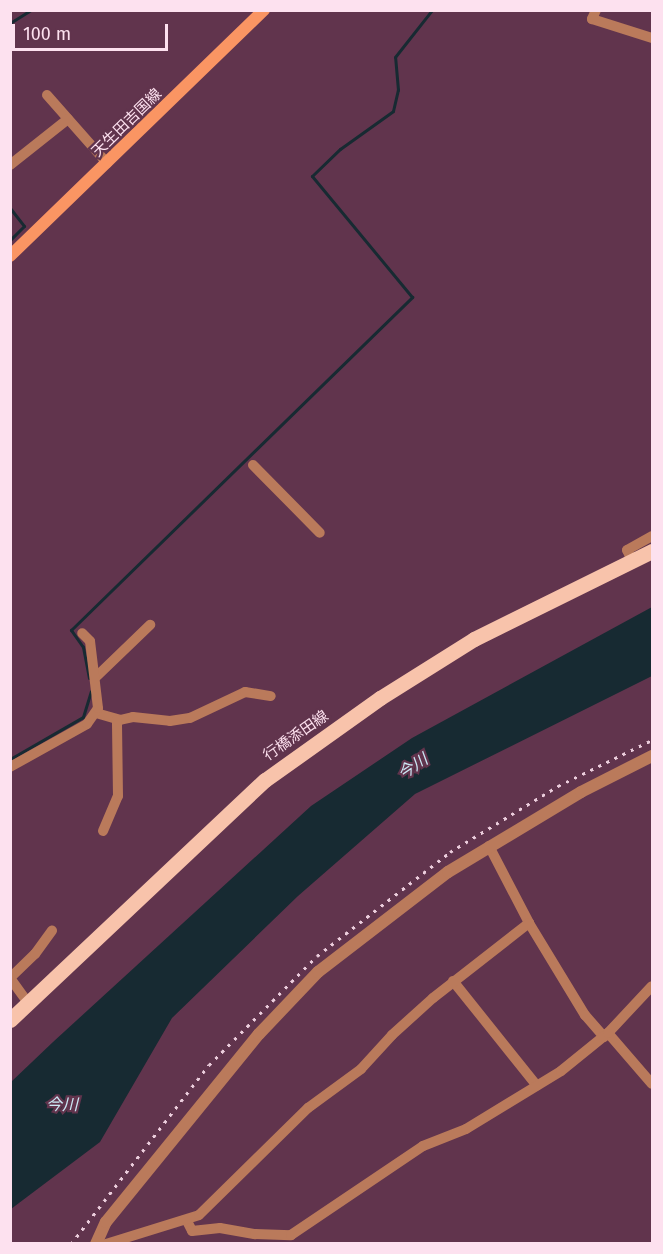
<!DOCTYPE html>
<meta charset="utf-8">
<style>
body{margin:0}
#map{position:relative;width:663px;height:1254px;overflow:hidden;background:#61344d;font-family:"Fira Sans","Noto Sans JP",sans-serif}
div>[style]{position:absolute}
.water>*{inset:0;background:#172a32}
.stream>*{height:3px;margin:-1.5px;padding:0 1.5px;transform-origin:1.5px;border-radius:1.5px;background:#172a32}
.minor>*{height:10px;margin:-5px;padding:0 5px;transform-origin:5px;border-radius:5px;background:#ba7a5b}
.tertiary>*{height:12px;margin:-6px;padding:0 6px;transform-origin:6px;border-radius:6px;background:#ba7a5b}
.secondary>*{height:12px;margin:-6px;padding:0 6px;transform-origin:6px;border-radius:6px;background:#fa9563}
.primary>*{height:15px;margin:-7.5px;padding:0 7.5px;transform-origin:7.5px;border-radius:7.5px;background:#f8c3ab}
.rail>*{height:3px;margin-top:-1.5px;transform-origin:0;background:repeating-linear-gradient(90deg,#eccedd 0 3px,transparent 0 9px)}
span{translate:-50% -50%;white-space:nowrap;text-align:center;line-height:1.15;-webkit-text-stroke:4.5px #61344d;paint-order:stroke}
.street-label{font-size:15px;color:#fde1ef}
.water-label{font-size:16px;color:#cce9f6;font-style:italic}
.frame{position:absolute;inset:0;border:12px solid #fde1ef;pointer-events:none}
.scale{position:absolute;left:12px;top:24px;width:156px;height:27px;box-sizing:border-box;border:3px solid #fde1ef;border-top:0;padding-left:8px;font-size:18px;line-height:21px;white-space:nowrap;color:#fde1ef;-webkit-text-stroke:4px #61344d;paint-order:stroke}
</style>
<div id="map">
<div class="water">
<div style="clip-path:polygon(652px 607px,652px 676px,415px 794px,298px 896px,172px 1018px,100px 1142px,11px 1209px,11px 1082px,53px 1042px,311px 806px,412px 738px)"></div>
</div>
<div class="stream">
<div style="left:10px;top:23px;width:25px;rotate:-32deg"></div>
<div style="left:10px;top:208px;width:23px;rotate:52deg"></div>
<div style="left:24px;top:226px;width:20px;rotate:135deg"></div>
<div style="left:89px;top:678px;width:32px;rotate:-101deg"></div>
<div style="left:83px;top:647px;width:21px;rotate:-125deg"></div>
<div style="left:71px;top:630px;width:477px;rotate:-44.3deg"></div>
<div style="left:412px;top:297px;width:157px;rotate:-129.6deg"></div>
<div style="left:312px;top:176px;width:39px;rotate:-44deg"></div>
<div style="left:340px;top:149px;width:65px;rotate:-35.6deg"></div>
<div style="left:393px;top:111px;width:22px;rotate:-77deg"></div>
<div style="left:398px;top:90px;width:33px;rotate:-95deg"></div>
<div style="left:395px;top:57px;width:60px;rotate:-51.8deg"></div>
<div style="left:10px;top:759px;width:84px;rotate:-29.9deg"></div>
<div style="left:83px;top:717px;width:27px;rotate:-73deg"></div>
</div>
<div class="minor">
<div style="left:596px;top:10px;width:10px;rotate:114deg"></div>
<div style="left:592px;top:19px;width:63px;rotate:17.6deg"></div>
<div style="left:47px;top:95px;width:91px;rotate:48.6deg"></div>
<div style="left:10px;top:165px;width:74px;rotate:-38.4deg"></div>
<div style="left:253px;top:465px;width:95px;rotate:45.4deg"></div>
<div style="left:632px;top:561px;width:12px;rotate:-114deg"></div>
<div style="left:627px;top:550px;width:29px;rotate:-29deg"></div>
<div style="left:97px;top:676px;width:74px;rotate:-43.9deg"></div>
<div style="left:96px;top:713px;width:25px;rotate:16deg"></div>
<div style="left:120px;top:720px;width:13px;rotate:-13deg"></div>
<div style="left:133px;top:717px;width:37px;rotate:6deg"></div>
<div style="left:170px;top:721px;width:20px;rotate:-9deg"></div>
<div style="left:190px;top:718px;width:61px;rotate:-25.3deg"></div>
<div style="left:245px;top:692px;width:26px;rotate:9deg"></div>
<div style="left:10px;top:767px;width:88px;rotate:-29.2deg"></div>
<div style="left:87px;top:724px;width:19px;rotate:-55deg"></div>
<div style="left:98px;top:708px;width:67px;rotate:-96.8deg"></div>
<div style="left:90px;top:641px;width:11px;rotate:-135deg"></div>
<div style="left:103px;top:831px;width:38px;rotate:-67deg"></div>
<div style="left:118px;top:796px;width:76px;rotate:-90.8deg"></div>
<div style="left:489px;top:846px;width:87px;rotate:62.5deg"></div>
<div style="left:529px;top:923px;width:108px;rotate:58.7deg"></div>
<div style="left:585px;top:1015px;width:29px;rotate:49deg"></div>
<div style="left:10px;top:978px;width:35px;rotate:-44deg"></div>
<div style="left:35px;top:954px;width:29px;rotate:-54deg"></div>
<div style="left:10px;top:978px;width:31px;rotate:54deg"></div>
<div style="left:453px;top:981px;width:134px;rotate:51.3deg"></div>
<div style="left:608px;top:1033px;width:67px;rotate:49.2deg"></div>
<div style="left:187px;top:1221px;width:11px;rotate:63deg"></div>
<div style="left:192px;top:1231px;width:28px;rotate:-6deg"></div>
<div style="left:220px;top:1228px;width:36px;rotate:10deg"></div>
<div style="left:255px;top:1234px;width:36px;rotate:2deg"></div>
<div style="left:291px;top:1235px;width:159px;rotate:-34deg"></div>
<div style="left:423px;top:1146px;width:46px;rotate:-21.6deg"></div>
<div style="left:466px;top:1129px;width:111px;rotate:-31.4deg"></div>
<div style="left:561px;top:1071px;width:60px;rotate:-39deg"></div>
<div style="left:608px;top:1033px;width:64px;rotate:-46.9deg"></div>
<div style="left:106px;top:1244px;width:97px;rotate:-17.3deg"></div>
<div style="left:199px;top:1215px;width:153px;rotate:-44.5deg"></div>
<div style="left:308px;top:1108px;width:66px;rotate:-36.3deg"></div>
<div style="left:361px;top:1069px;width:46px;rotate:-47.6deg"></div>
<div style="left:392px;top:1035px;width:55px;rotate:-42.1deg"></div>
<div style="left:433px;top:998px;width:122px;rotate:-38deg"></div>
</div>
<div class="tertiary">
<div style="left:96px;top:1244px;width:24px;rotate:-66deg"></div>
<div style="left:106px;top:1222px;width:242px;rotate:-50.9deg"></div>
<div style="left:259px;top:1034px;width:86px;rotate:-46.4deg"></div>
<div style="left:318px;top:972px;width:164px;rotate:-37.6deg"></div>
<div style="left:448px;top:872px;width:155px;rotate:-31deg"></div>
<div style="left:581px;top:792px;width:80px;rotate:-26.9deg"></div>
</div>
<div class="secondary">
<div style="left:10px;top:256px;width:354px;rotate:-44.1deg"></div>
</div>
<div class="primary">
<div style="left:10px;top:1020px;width:350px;rotate:-43.3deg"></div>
<div style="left:265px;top:780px;width:141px;rotate:-35.5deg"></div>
<div style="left:380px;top:698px;width:111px;rotate:-32.1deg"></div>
<div style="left:474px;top:639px;width:199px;rotate:-26.3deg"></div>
</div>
<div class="rail">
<div style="left:71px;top:1244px;width:226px;rotate:-52.4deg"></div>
<div style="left:209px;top:1065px;width:153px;rotate:-45.3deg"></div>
<div style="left:317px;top:956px;width:169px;rotate:-38deg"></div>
<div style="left:450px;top:852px;width:127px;rotate:-31.4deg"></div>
<div style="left:558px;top:786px;width:105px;rotate:-26.1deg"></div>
</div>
<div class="street-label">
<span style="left:127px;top:123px;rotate:-44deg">天生田吉国線</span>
<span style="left:296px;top:736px;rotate:-35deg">行橋添田線</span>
</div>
<div class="water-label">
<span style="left:413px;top:767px;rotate:-34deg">今川</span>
<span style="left:62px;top:1105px">今川</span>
</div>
<div class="frame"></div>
<div class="scale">100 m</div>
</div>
